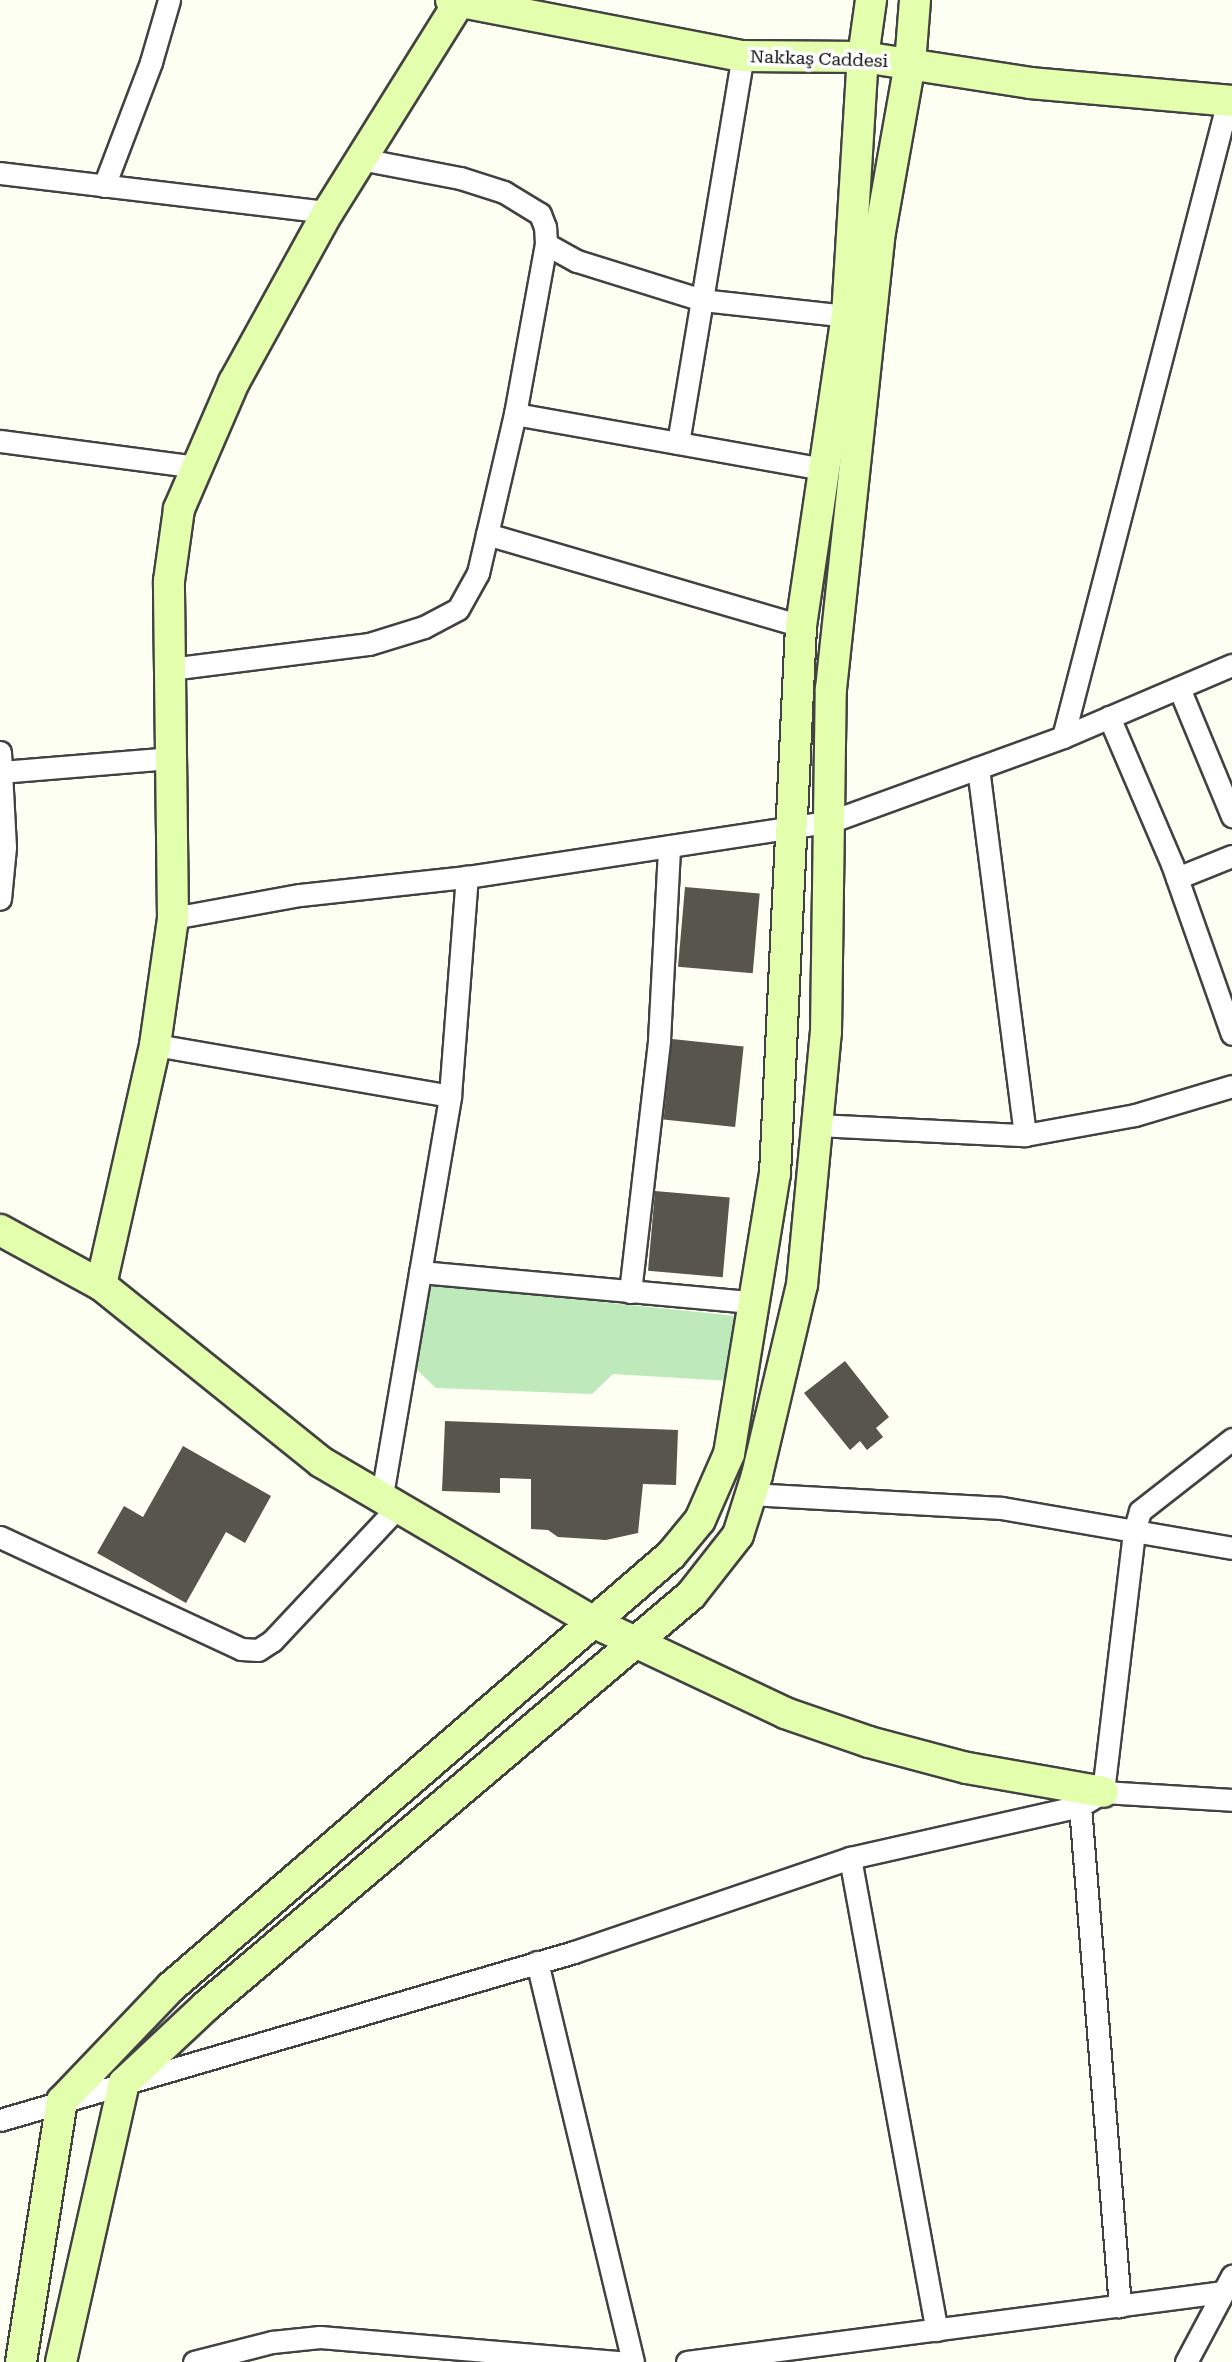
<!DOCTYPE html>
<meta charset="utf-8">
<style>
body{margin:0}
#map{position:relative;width:1232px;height:2362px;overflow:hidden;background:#fcfff2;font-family:"Roboto Serif",serif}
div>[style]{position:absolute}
.green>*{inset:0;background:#beeabb}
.building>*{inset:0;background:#58564c;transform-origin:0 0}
.roads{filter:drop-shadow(2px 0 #424242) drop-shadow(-2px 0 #424242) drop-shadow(0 2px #424242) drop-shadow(0 -2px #424242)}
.street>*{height:21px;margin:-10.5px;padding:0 10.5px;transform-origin:10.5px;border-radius:10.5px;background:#fff}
.secondary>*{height:30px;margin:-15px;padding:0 15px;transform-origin:15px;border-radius:15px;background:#e3fead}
span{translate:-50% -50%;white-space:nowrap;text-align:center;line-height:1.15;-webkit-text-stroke:7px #fff;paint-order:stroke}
.street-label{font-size:18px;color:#0f0f0f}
</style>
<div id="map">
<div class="green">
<div style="clip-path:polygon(426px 1284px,737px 1316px,729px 1381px,613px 1374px,592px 1394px,436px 1388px,417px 1370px)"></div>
</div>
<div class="building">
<div style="left:685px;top:887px;width:75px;height:80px;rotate:5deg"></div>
<div style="left:672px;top:1039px;width:72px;height:81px;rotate:6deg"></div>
<div style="left:655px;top:1191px;width:75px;height:80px;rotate:5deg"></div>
<div style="clip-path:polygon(845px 1361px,889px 1417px,876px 1428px,883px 1437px,867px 1450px,860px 1441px,850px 1450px,804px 1393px)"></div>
<div style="clip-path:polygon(445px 1421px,678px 1430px,676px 1485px,643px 1484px,638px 1533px,606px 1540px,558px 1537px,548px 1530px,531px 1529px,531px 1479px,500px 1478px,500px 1493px,442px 1491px)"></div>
<div style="clip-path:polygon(183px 1446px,271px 1496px,245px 1543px,226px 1532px,186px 1603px,97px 1553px,124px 1506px,143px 1517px)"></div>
</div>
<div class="roads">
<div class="street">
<div style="left:0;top:173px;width:330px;rotate:6.8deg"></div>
<div style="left:104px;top:186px;width:133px;rotate:-69.2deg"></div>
<div style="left:151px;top:62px;width:65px;rotate:-73.8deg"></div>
<div style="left:546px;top:244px;width:35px;rotate:29deg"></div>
<div style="left:577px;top:261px;width:131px;rotate:17.3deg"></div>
<div style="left:702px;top:300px;width:146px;rotate:6.3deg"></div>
<div style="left:515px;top:414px;width:315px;rotate:10.1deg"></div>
<div style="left:0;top:441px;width:199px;rotate:7.5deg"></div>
<div style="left:678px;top:443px;width:392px;rotate:-80.5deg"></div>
<div style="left:487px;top:534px;width:327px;rotate:16.3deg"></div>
<div style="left:170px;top:669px;width:201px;rotate:-7.2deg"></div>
<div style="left:369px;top:644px;width:58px;rotate:-17.2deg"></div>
<div style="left:424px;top:627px;width:38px;rotate:-28deg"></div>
<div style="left:458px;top:609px;width:41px;rotate:-60.9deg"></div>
<div style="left:478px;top:573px;width:163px;rotate:-76.9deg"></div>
<div style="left:515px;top:414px;width:173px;rotate:-79.7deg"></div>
<div style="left:546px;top:244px;width:17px;rotate:-93deg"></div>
<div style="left:545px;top:227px;width:14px;rotate:-111deg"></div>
<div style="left:540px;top:214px;width:42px;rotate:-148.6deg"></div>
<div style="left:504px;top:192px;width:46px;rotate:-162.3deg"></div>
<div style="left:460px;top:178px;width:102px;rotate:-169.2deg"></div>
<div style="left:1179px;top:688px;width:139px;rotate:67.5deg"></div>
<div style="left:1109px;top:717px;width:160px;rotate:66.8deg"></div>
<div style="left:1172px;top:864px;width:180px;rotate:70.6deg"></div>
<div style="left:1063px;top:737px;width:657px;rotate:-75.46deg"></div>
<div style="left:0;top:752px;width:95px;rotate:87deg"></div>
<div style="left:5px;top:847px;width:52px;rotate:95.5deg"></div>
<div style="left:978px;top:768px;width:370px;rotate:82.7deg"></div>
<div style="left:1px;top:772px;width:171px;rotate:-4.7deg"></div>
<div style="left:1177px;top:878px;width:59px;rotate:-21.8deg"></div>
<div style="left:173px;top:918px;width:129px;rotate:-10.3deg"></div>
<div style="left:300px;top:895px;width:168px;rotate:-6.2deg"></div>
<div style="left:467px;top:877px;width:369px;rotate:-8.7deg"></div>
<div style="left:832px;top:821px;width:246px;rotate:-20deg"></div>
<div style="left:1063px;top:737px;width:184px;rotate:-23.1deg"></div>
<div style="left:155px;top:1045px;width:299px;rotate:9.8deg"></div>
<div style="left:817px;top:1125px;width:208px;rotate:2.8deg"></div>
<div style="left:1025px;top:1135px;width:112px;rotate:-10.3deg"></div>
<div style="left:1135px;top:1115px;width:101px;rotate:-16.6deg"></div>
<div style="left:420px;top:1272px;width:333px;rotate:5.2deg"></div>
<div style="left:630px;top:1292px;width:254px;rotate:-83.4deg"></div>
<div style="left:659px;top:1040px;width:194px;rotate:-87deg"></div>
<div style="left:751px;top:1494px;width:250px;rotate:3.2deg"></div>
<div style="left:1001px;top:1508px;width:234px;rotate:9.8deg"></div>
<div style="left:381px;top:1501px;width:411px;rotate:-80.3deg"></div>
<div style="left:450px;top:1096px;width:220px;rotate:-85.6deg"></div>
<div style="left:0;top:1537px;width:266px;rotate:24.9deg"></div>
<div style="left:241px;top:1649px;width:17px;rotate:3deg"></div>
<div style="left:258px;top:1650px;width:17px;rotate:-33deg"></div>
<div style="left:272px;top:1641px;width:181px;rotate:-46.8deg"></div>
<div style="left:1103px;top:1792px;width:263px;rotate:-83.2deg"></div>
<div style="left:1134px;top:1531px;width:21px;rotate:-73deg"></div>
<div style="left:1140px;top:1511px;width:117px;rotate:-38deg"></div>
<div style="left:1080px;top:1806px;width:502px;rotate:85.43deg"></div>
<div style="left:850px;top:1858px;width:480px;rotate:79.6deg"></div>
<div style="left:537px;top:1962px;width:411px;rotate:76.5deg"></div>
<div style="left:0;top:2120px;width:598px;rotate:-16.31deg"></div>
<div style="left:574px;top:1952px;width:292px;rotate:-18.8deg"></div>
<div style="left:850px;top:1858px;width:236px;rotate:-12.7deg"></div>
<div style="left:1080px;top:1806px;width:27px;rotate:-31deg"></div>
<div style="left:1103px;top:1792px;width:129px;rotate:3.5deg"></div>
<div style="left:194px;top:2362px;width:81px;rotate:-14.4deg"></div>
<div style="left:272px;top:2342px;width:48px;rotate:-5.9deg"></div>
<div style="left:320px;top:2337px;width:301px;rotate:4.8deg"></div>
<div style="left:687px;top:2362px;width:541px;rotate:-7.44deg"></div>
<div style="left:1186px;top:2362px;width:98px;rotate:-61.9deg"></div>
</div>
<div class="secondary">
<div style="left:451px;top:0;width:297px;rotate:10.9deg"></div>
<div style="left:743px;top:56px;width:120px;rotate:0.5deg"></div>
<div style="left:863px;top:57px;width:169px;rotate:8.8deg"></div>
<div style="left:1030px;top:83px;width:203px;rotate:5.1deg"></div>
<div style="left:0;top:1230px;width:115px;rotate:28.6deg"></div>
<div style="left:101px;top:1285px;width:282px;rotate:38.8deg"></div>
<div style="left:321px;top:1462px;width:318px;rotate:30.4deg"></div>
<div style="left:595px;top:1623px;width:210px;rotate:25.3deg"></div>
<div style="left:785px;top:1713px;width:89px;rotate:19deg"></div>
<div style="left:869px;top:1742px;width:101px;rotate:14.9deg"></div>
<div style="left:967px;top:1768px;width:138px;rotate:10deg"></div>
<div style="left:101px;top:1285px;width:246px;rotate:-77.3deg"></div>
<div style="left:155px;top:1045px;width:128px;rotate:-81.9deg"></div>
<div style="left:173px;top:918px;width:337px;rotate:-90.7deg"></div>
<div style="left:169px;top:581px;width:73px;rotate:-82.1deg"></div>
<div style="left:179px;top:509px;width:138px;rotate:-66.6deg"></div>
<div style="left:234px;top:382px;width:194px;rotate:-61.1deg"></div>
<div style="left:328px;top:212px;width:248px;rotate:-58deg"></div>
<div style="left:21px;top:2362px;width:264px;rotate:-81.1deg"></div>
<div style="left:62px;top:2101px;width:158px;rotate:-46.3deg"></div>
<div style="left:171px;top:1987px;width:661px;rotate:-40.83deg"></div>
<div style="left:671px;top:1555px;width:45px;rotate:-50.4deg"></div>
<div style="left:700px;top:1520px;width:72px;rotate:-66.3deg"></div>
<div style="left:729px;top:1454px;width:284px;rotate:-80.7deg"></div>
<div style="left:775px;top:1174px;width:549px;rotate:-87.28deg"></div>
<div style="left:801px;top:626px;width:313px;rotate:-81.6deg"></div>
<div style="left:847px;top:316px;width:259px;rotate:-86.5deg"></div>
<div style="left:863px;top:57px;width:58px;rotate:-82deg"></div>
<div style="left:61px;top:2362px;width:286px;rotate:-77.3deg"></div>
<div style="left:124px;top:2083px;width:112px;rotate:-43.2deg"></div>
<div style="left:206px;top:2006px;width:636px;rotate:-40.28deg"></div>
<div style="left:691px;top:1595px;width:76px;rotate:-51.9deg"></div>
<div style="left:738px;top:1535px;width:63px;rotate:-72.4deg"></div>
<div style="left:757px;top:1475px;width:195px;rotate:-76.7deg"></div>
<div style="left:802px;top:1285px;width:254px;rotate:-84.6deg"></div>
<div style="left:826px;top:1032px;width:343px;rotate:-89.2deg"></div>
<div style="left:831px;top:689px;width:460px;rotate:-83.9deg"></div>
<div style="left:880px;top:232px;width:171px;rotate:-79.9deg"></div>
<div style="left:910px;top:64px;width:64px;rotate:-85.5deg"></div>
</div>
</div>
<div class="street-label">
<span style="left:819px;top:59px;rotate:2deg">Nakkaş Caddesi</span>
</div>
</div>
